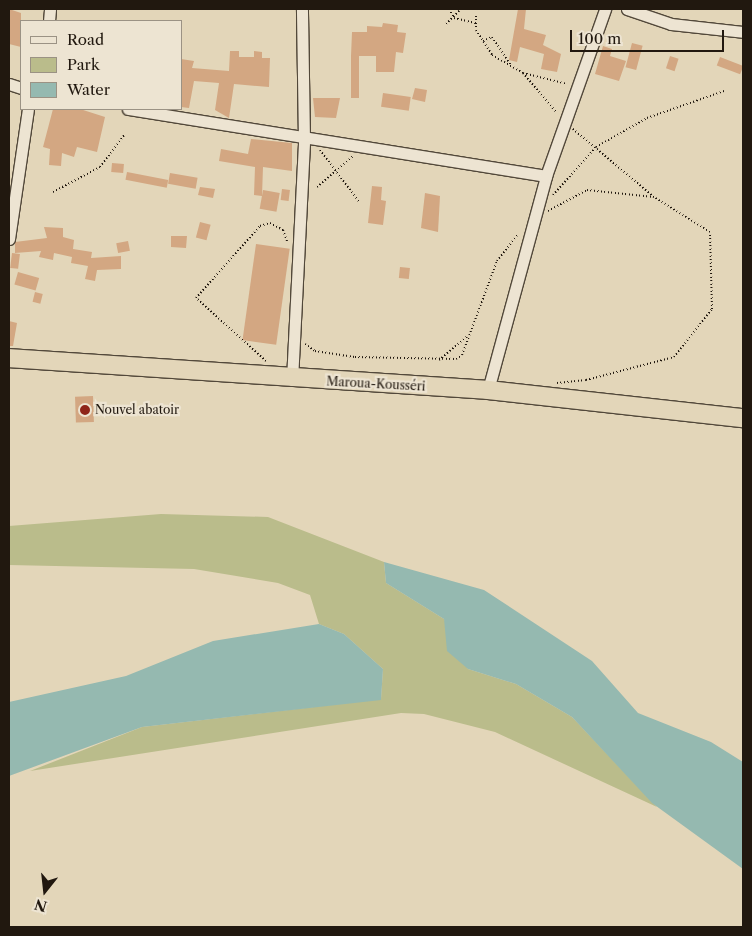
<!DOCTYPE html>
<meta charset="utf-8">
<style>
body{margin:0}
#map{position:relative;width:752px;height:936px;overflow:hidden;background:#e3d6b9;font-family:"Libre Caslon Text",serif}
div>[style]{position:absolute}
.green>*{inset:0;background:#babc8b}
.water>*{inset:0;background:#95b9b0}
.building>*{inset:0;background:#d3a782;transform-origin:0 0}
.path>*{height:2px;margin-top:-1px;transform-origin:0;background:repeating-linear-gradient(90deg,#21180f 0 1px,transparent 0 3.5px)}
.roads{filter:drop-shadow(1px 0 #52483a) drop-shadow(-1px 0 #52483a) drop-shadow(0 1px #52483a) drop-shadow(0 -1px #52483a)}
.minor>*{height:11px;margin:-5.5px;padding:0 5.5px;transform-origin:5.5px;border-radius:5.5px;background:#ede4d2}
.trunk>*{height:18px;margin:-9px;padding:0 9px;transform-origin:9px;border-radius:9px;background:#e3d6b9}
.dots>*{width:14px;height:14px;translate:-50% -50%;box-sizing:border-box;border:2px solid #ede4d2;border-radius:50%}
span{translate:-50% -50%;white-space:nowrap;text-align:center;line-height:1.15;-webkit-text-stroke:4.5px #ede4d2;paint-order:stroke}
.street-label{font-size:12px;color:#21180f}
.poi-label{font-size:12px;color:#21180f}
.left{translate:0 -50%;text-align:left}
.frame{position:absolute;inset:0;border:10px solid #21180f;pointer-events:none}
.legend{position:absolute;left:20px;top:20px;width:162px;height:90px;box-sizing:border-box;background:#ede4d2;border:1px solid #9b9284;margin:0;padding:6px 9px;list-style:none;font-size:15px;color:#21180f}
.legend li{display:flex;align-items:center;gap:10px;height:25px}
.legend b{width:25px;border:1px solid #9b9284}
.north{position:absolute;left:20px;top:866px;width:50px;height:50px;-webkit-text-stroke:4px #ede4d2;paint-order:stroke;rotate:196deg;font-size:14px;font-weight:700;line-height:20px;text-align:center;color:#21180f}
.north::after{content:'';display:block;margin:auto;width:18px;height:22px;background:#21180f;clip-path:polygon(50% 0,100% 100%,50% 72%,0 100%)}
.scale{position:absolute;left:570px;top:30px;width:154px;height:22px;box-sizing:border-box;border:2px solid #21180f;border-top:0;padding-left:6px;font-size:15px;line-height:18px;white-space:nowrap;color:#21180f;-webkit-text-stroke:4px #ede4d2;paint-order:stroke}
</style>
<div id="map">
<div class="green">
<div style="clip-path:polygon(161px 514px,268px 517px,384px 562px,386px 583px,444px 619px,468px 669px,516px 684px,572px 717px,657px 807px,495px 732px,424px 714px,401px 713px,30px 771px,142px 727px,381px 699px,383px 669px,344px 634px,319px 624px,310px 595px,278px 583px,194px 569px,9px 565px,9px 526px)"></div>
</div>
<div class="water">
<div style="clip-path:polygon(384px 562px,484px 590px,592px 661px,638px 713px,711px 742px,743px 762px,743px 869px,652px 803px,572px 717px,516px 684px,468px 669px,447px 651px,444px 619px,386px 583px)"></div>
<div style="clip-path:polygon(319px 624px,344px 634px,383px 669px,381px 700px,142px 727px,9px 776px,9px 702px,126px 676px,213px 641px)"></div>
</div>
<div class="building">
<div style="clip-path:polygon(9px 9px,21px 13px,21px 47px,9px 44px)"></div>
<div style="clip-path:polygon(518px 9px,526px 9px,524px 29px,546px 35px,543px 45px,561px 54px,557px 72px,541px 69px,544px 54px,520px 47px,517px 62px,509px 60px)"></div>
<div style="clip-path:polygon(383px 23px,398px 25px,397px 32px,406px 33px,403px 53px,396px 52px,394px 72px,376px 72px,376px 56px,351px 56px,352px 32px,367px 32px,367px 26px,382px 27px)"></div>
<div style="left:632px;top:43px;width:11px;height:25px;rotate:15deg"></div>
<div style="clip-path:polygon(603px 46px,612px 49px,610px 56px,626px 61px,619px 81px,595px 74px)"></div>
<div style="clip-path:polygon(230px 51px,239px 51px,239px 57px,254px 57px,254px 51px,262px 52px,262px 58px,270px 58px,269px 87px,234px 84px,229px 118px,215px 110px,219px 83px,194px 81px,189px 108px,181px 107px,181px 59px,194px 61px,192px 68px,229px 71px)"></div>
<div style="left:351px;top:56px;width:8px;height:42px"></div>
<div style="left:670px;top:56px;width:9px;height:13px;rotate:18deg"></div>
<div style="left:720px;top:57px;width:25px;height:9px;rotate:21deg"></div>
<div style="clip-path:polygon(415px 88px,427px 90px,425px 102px,412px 99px)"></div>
<div style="left:383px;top:93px;width:28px;height:14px;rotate:8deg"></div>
<div style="clip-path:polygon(313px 98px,340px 98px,336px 118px,315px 117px)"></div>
<div style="clip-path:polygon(53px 109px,80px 109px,105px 117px,97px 152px,77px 147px,74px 157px,62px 153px,61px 166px,49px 165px,50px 149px,43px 147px)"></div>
<div style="clip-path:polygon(251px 139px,292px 143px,292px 171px,263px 167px,262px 196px,254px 195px,255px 167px,219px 161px,221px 149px,248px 154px)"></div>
<div style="left:112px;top:163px;width:12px;height:9px;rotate:5deg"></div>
<div style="left:127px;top:172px;width:42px;height:8px;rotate:11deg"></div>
<div style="left:170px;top:173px;width:28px;height:11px;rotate:10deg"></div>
<div style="clip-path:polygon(372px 186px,382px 187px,381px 200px,386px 201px,383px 225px,368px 223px)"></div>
<div style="clip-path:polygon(200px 187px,215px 189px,213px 198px,198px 195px)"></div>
<div style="left:282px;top:189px;width:8px;height:11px;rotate:7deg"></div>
<div style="left:263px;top:190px;width:17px;height:19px;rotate:10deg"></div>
<div style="clip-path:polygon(425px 193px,440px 196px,438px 232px,421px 228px)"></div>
<div style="left:200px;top:222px;width:11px;height:16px;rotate:15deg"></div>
<div style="clip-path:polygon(44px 227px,63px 228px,63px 237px,74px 240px,73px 249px,92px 252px,91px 258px,121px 256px,121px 269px,97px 270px,95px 281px,85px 279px,88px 266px,71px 263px,72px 257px,54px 253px,53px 260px,39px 257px,41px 251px,15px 253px,15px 242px,47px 238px)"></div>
<div style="clip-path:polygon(171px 236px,187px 236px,186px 248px,171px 247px)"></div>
<div style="left:128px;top:241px;width:10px;height:12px;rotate:79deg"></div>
<div style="left:256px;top:244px;width:34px;height:97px;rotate:8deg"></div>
<div style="left:12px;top:253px;width:8px;height:15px;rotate:7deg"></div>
<div style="left:400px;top:267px;width:10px;height:11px;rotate:6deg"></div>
<div style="left:18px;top:272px;width:22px;height:13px;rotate:16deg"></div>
<div style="left:35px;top:292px;width:8px;height:10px;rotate:14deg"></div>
<div style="clip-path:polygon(9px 321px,17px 323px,13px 346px,9px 346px)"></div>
<div style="left:93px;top:396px;width:26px;height:18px;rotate:88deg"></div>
</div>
<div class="path">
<div style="left:449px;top:9px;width:10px;rotate:61deg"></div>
<div style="left:454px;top:18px;width:23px;rotate:13deg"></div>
<div style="left:476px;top:9px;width:21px;rotate:90deg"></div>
<div style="left:476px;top:30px;width:30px;rotate:57deg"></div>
<div style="left:492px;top:55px;width:36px;rotate:30deg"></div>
<div style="left:523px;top:73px;width:45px;rotate:14deg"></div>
<div style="left:446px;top:24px;width:21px;rotate:-45deg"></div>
<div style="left:483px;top:41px;width:10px;rotate:-24deg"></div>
<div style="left:492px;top:37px;width:34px;rotate:56deg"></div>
<div style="left:523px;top:73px;width:52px;rotate:49.6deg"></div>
<div style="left:320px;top:150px;width:66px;rotate:53deg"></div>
<div style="left:317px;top:187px;width:48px;rotate:-40.7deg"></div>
<div style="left:53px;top:192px;width:53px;rotate:-28deg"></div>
<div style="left:100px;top:167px;width:41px;rotate:-52.9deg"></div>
<div style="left:553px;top:195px;width:64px;rotate:-48.1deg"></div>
<div style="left:596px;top:147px;width:59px;rotate:-29.6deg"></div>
<div style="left:647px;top:118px;width:82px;rotate:-19.3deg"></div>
<div style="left:548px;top:211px;width:44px;rotate:-28.3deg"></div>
<div style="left:587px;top:190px;width:67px;rotate:6deg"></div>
<div style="left:654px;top:197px;width:106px;rotate:-140deg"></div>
<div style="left:305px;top:344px;width:12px;rotate:35deg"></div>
<div style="left:315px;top:351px;width:40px;rotate:8.5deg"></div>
<div style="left:355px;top:357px;width:101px;rotate:1.1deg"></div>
<div style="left:456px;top:359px;width:7px;rotate:-34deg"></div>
<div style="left:462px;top:355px;width:100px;rotate:-69.6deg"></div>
<div style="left:497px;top:261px;width:34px;rotate:-52deg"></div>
<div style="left:439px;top:360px;width:38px;rotate:-40deg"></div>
<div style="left:266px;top:361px;width:94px;rotate:-138deg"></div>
<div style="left:196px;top:298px;width:96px;rotate:-48.4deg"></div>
<div style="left:260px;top:226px;width:10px;rotate:-17deg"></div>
<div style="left:270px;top:223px;width:15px;rotate:28deg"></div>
<div style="left:283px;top:230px;width:12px;rotate:70deg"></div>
<div style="left:557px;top:383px;width:29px;rotate:-6deg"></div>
<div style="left:586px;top:380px;width:91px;rotate:-14.6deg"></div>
<div style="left:674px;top:357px;width:61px;rotate:-51.6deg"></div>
<div style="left:712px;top:309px;width:77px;rotate:-91.5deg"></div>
<div style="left:710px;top:232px;width:66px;rotate:-148deg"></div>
</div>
<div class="roads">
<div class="minor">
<div style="left:627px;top:9px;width:46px;rotate:18.8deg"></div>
<div style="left:671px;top:24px;width:72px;rotate:6.3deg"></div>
<div style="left:49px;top:21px;width:12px;rotate:-85deg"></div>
<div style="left:9px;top:84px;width:13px;rotate:18deg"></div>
<div style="left:128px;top:109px;width:423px;rotate:9.1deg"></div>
<div style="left:9px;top:239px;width:131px;rotate:-81.7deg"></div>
<div style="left:292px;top:380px;width:240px;rotate:-87.1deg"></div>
<div style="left:304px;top:140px;width:131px;rotate:-90.9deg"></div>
<div style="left:488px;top:390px;width:222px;rotate:-74.8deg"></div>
<div style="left:546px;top:176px;width:177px;rotate:-70.5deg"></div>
</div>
<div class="trunk">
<div style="left:9px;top:358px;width:480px;rotate:3.8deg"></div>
<div style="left:488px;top:390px;width:257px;rotate:6.3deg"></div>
</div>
</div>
<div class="dots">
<div style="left:85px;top:410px;background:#8f2418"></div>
</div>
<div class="street-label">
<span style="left:376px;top:384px;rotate:3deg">Maroua-Kousséri</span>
</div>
<div class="poi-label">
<span class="left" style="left:95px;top:410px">Nouvel abatoir</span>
</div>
<div class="frame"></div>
<ul class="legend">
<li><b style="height:6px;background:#ede4d2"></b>Road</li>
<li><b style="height:14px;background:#babc8b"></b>Park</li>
<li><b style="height:14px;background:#95b9b0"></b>Water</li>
</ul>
<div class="north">N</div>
<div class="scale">100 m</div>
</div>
